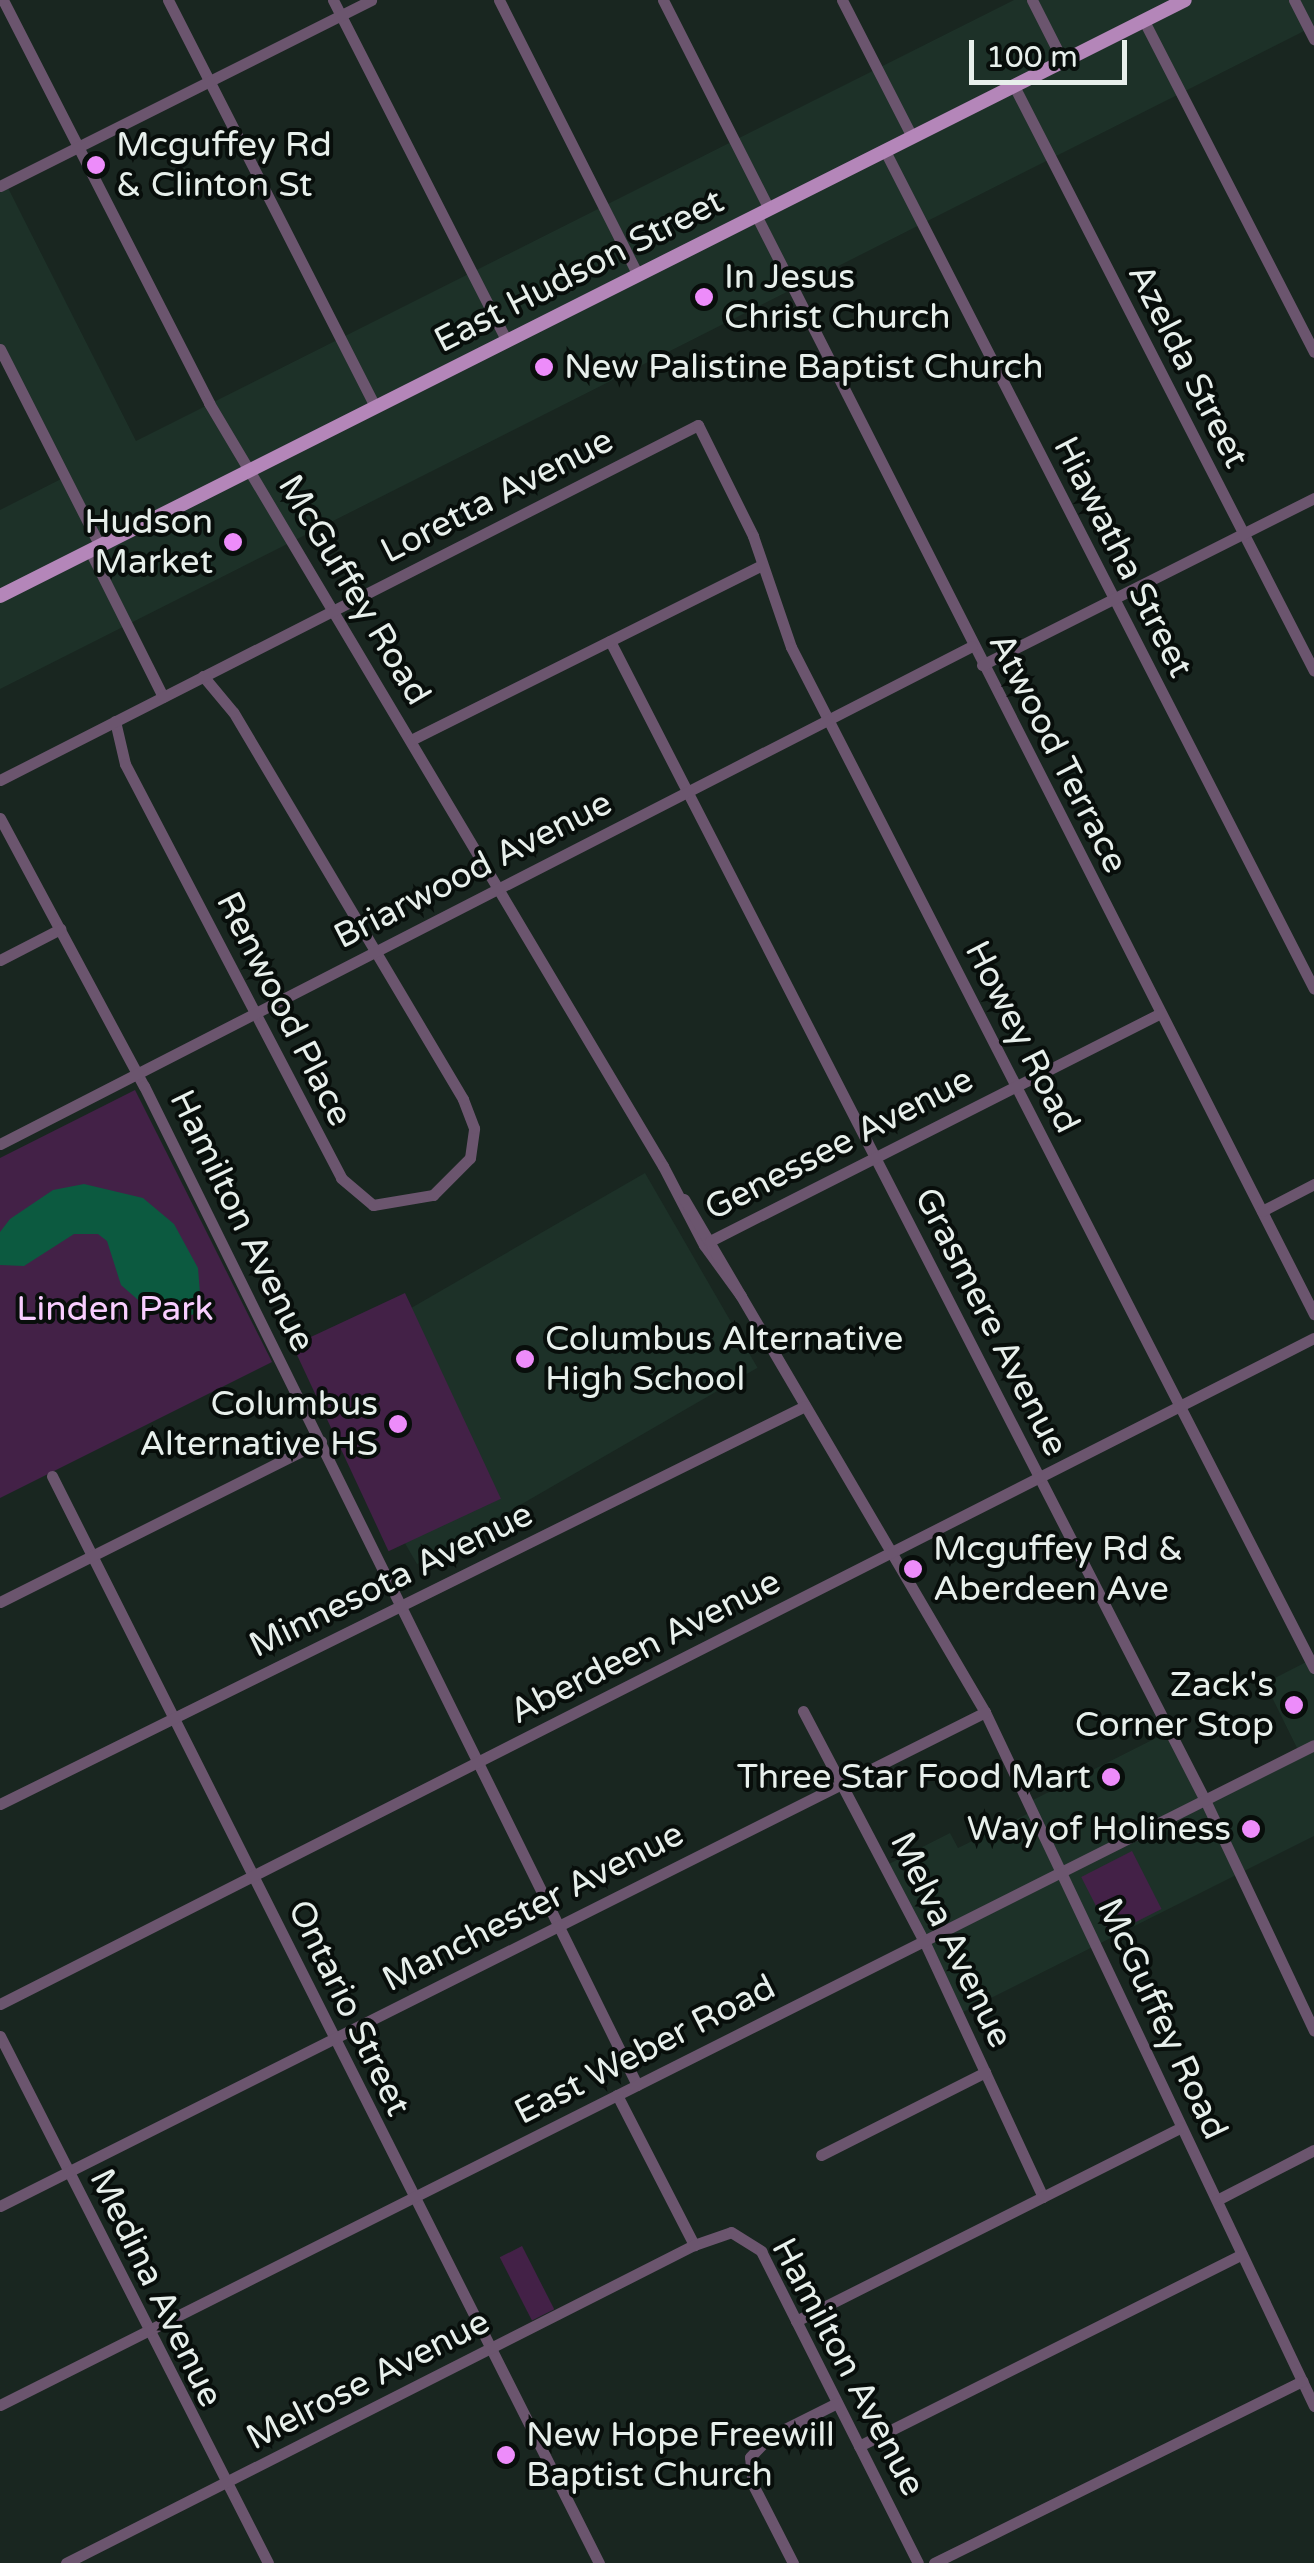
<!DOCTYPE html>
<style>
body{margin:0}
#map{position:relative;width:1314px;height:2563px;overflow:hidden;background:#192620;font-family:"Varela Round",sans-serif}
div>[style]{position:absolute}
.built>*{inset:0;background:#1d3128;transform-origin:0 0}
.green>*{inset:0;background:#432147;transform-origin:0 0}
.water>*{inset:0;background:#0c5a40}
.minor>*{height:11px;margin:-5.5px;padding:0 5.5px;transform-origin:5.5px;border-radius:5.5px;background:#6b556e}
.major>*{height:14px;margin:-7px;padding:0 7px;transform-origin:7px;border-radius:7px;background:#b486b9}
.dots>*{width:28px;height:28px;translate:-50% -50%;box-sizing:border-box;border:5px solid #080e0b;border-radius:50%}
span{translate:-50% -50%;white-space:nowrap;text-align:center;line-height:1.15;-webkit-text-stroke:8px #080e0b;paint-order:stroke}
.poi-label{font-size:35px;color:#e7efeb}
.left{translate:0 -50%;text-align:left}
.right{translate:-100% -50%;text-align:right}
.street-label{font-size:35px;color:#e7efeb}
.park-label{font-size:35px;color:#f9ceff}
.scale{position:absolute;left:969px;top:40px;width:158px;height:45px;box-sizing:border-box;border:5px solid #e7efeb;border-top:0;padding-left:12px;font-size:30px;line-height:35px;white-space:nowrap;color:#e7efeb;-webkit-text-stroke:8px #080e0b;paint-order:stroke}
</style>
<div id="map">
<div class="built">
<div style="clip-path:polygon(1014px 0,1314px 0,1314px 26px,0 689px,0 510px,65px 477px,0 349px,0 184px,5px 182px,136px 441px)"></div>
<div style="left:645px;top:1173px;width:225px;height:393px;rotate:60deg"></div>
<div style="clip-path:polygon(1314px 1658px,1314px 1836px,957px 2015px,883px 1867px,950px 1833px,958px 1848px,1031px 1812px,1027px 1803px,1170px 1731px,1204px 1799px,1299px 1752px,1265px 1683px)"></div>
</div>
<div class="green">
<div style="clip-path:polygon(135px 1090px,272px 1362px,0 1498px,0 1158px)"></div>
<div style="left:405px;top:1293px;width:227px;height:124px;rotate:65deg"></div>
<div style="left:1132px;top:1851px;width:65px;height:57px;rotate:63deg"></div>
<div style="left:522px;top:2246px;width:71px;height:25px;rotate:63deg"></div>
</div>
<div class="water">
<div style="clip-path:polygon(84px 1184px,143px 1198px,174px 1224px,198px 1268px,201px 1306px,195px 1314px,177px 1319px,137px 1299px,121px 1285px,107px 1241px,98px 1234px,74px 1234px,24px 1266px,0 1265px,0 1232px,10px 1219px,53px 1190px)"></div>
</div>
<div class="minor">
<div style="left:3px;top:0;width:453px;rotate:62.9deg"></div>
<div style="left:209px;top:403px;width:888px;rotate:59.25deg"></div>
<div style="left:663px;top:1166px;width:89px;rotate:62.6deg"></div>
<div style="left:704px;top:1245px;width:63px;rotate:54deg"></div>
<div style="left:168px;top:0;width:457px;rotate:63deg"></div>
<div style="left:333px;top:0;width:383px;rotate:63deg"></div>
<div style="left:499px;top:0;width:308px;rotate:63.2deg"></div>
<div style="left:663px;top:0;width:234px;rotate:63.1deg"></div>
<div style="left:842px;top:0;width:154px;rotate:62.9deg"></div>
<div style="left:1032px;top:0;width:68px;rotate:63.1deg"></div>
<div style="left:1294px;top:0;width:44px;rotate:62.9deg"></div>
<div style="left:1144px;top:21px;width:372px;rotate:62.8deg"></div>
<div style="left:1014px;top:86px;width:657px;rotate:62.85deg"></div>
<div style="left:885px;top:151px;width:941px;rotate:62.89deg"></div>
<div style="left:0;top:186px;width:415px;rotate:-26.6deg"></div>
<div style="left:756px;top:215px;width:1233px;rotate:63.08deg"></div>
<div style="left:0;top:349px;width:221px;rotate:63.1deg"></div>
<div style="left:90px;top:551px;width:163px;rotate:63.4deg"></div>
<div style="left:610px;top:641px;width:1303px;rotate:62.83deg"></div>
<div style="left:1205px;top:1800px;width:255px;rotate:64.7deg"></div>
<div style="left:982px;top:665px;width:372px;rotate:-26.7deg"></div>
<div style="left:115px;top:721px;width:44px;rotate:76.9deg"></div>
<div style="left:125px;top:764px;width:467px;rotate:62.4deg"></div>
<div style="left:341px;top:1178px;width:42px;rotate:40.2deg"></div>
<div style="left:373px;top:1205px;width:61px;rotate:-9.5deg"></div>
<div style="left:433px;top:1195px;width:52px;rotate:-45deg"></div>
<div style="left:470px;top:1158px;width:30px;rotate:-82deg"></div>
<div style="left:474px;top:1128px;width:31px;rotate:-111deg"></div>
<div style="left:463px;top:1099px;width:450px;rotate:-120.7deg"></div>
<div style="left:233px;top:712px;width:47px;rotate:-129.8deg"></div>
<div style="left:411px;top:740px;width:390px;rotate:-26.5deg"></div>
<div style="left:0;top:780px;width:783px;rotate:-26.96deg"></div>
<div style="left:698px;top:425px;width:124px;rotate:63.6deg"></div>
<div style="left:753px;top:536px;width:117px;rotate:71.1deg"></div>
<div style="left:791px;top:647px;width:1147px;rotate:62.88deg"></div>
<div style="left:0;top:818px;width:304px;rotate:61.8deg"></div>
<div style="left:144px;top:1086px;width:1114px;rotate:63.73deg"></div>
<div style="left:0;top:960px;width:68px;rotate:-27.3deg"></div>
<div style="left:0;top:1144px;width:1092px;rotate:-27.13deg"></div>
<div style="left:684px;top:1199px;width:595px;rotate:59.6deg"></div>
<div style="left:985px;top:1712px;width:768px;rotate:64.64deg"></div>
<div style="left:1262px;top:1211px;width:59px;rotate:-27.4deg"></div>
<div style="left:710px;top:1241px;width:505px;rotate:-26.82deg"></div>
<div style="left:52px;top:1476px;width:1217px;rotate:63.29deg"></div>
<div style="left:0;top:1602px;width:359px;rotate:-26.6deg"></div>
<div style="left:803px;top:1711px;width:262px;rotate:62.3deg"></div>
<div style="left:925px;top:1943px;width:280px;rotate:65.1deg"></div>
<div style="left:0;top:1804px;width:898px;rotate:-26.31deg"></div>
<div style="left:0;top:2004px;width:1473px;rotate:-26.88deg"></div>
<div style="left:0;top:2036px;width:591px;rotate:63.04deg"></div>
<div style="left:617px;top:2095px;width:169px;rotate:62.8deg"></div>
<div style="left:821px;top:2155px;width:184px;rotate:-26.8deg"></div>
<div style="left:1217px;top:2200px;width:109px;rotate:-27.3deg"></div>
<div style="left:0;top:2206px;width:1102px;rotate:-26.63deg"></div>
<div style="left:796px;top:2321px;width:431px;rotate:-26.7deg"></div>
<div style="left:0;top:2405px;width:1470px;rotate:-26.67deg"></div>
<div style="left:859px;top:2446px;width:428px;rotate:-26.6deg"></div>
<div style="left:66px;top:2563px;width:704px;rotate:-26.86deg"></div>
<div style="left:694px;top:2245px;width:39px;rotate:-19deg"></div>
<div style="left:731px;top:2232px;width:36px;rotate:32deg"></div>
<div style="left:761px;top:2251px;width:349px;rotate:63.3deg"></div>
<div style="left:793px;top:2563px;width:88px;rotate:-117.1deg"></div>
<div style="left:753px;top:2485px;width:28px;rotate:-96deg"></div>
<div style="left:750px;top:2457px;width:28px;rotate:-46deg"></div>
<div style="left:769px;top:2437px;width:76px;rotate:-26.6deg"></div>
<div style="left:934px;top:2563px;width:411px;rotate:-26.3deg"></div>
</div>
<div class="major">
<div style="left:0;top:596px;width:1326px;rotate:-26.7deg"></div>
</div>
<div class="dots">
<div style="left:96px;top:165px;background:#ed8cfa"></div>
<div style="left:704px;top:297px;background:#ed8cfa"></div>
<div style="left:544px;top:367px;background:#ed8cfa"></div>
<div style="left:233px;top:542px;background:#ed8cfa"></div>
<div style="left:525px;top:1359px;background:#ed8cfa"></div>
<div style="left:398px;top:1424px;background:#ed8cfa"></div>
<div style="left:913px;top:1569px;background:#ed8cfa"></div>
<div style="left:1294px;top:1705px;background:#ed8cfa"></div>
<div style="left:1111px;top:1777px;background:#ed8cfa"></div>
<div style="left:1251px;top:1829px;background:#ed8cfa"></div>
<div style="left:506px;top:2455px;background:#ed8cfa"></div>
</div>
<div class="poi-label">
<span class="left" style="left:116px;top:165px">Mcguffey Rd<br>&amp; Clinton St</span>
<span class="left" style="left:724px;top:297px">In Jesus<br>Christ Church</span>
<span class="left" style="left:564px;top:367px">New Palistine Baptist Church</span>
<span class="right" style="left:213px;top:542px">Hudson<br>Market</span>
<span class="left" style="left:545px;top:1359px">Columbus Alternative<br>High School</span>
<span class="right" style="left:378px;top:1424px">Columbus<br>Alternative HS</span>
<span class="left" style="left:933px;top:1569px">Mcguffey Rd &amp;<br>Aberdeen Ave</span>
<span class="right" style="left:1274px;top:1705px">Zack's<br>Corner Stop</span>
<span class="right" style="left:1091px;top:1777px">Three Star Food Mart</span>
<span class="right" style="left:1231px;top:1829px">Way of Holiness</span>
<span class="left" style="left:526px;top:2455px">New Hope Freewill<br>Baptist Church</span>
</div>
<div class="street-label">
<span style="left:579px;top:271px;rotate:-27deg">East Hudson Street</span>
<span style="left:1188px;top:366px;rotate:63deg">Azelda Street</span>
<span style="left:497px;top:496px;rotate:-27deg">Loretta Avenue</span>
<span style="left:1123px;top:557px;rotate:63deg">Hiawatha Street</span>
<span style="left:354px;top:590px;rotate:59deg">McGuffey Road</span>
<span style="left:1058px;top:753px;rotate:63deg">Atwood Terrace</span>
<span style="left:473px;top:870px;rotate:-27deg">Briarwood Avenue</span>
<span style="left:284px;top:1009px;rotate:63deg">Renwood Place</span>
<span style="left:1022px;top:1037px;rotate:63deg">Howey Road</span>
<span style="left:839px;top:1144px;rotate:-27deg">Genessee Avenue</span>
<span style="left:242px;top:1221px;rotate:64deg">Hamilton Avenue</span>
<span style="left:991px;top:1322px;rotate:63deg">Grasmere Avenue</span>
<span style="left:391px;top:1580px;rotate:-26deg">Minnesota Avenue</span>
<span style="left:645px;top:1647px;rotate:-27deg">Aberdeen Avenue</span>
<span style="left:533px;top:1907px;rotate:-27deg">Manchester Avenue</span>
<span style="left:951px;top:1940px;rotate:64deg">Melva Avenue</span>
<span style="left:349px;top:2008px;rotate:64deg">Ontario Street</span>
<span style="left:1162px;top:2019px;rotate:65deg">McGuffey Road</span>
<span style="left:645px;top:2050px;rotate:-27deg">East Weber Road</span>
<span style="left:156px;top:2288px;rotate:64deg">Medina Avenue</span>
<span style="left:848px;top:2367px;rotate:62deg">Hamilton Avenue</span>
<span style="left:368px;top:2380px;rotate:-27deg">Melrose Avenue</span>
</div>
<div class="park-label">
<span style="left:115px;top:1309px">Linden Park</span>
</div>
<div class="scale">100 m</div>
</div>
